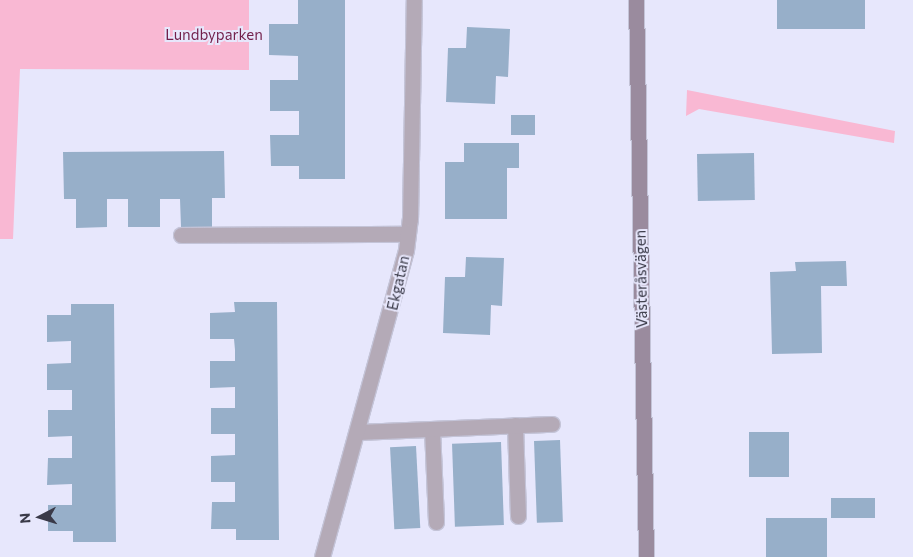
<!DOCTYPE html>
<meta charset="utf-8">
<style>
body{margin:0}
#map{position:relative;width:913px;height:557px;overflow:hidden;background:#e7e7fc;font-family:Commissioner,sans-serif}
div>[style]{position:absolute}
.green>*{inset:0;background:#f9b8d3}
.building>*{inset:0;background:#97afc9;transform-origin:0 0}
.roads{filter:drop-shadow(1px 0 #c4c4d8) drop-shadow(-1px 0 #c4c4d8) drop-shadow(0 1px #c4c4d8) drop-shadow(0 -1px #c4c4d8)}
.lane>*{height:15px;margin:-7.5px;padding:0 7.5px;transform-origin:7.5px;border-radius:7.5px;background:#b4aab7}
.street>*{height:15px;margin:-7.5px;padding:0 7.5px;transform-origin:7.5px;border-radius:7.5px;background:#b4aab7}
.secondary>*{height:15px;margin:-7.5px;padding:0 7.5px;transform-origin:7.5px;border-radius:7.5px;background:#9a8b9e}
span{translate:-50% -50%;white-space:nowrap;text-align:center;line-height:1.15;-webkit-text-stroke:4px #e7e7fc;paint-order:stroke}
.park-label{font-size:15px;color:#721f4b}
.street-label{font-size:15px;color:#3a3a48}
.north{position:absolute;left:15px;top:492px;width:50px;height:50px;-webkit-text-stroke:4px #e7e7fc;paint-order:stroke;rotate:265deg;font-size:14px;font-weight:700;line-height:20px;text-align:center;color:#3a3a48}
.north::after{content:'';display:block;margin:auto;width:18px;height:22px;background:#3a3a48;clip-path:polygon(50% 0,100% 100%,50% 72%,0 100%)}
</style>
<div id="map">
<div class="green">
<div style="clip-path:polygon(0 0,249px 0,249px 70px,20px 69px,13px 239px,0 239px)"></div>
<div style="clip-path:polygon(687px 90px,895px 131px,894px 143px,699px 109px,686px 116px)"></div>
</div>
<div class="building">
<div style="clip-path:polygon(298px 0,345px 0,345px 179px,299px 179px,299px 166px,271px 166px,270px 135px,299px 135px,299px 111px,270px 111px,270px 80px,298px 80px,298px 56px,269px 55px,269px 24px,298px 24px)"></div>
<div style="left:777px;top:0;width:88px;height:29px"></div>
<div style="clip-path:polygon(467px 27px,510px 29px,508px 77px,496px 76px,495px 104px,446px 102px,448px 48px,466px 48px)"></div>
<div style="left:511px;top:115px;width:24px;height:20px"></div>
<div style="clip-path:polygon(464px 143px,519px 143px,519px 168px,507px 168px,507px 219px,445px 219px,445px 162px,464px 162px)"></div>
<div style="clip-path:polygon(224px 151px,225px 198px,212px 198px,212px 227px,181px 227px,180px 199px,160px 199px,160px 227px,128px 227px,128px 199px,107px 199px,107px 227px,76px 228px,76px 199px,64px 199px,63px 152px)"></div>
<div style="left:754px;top:153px;width:47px;height:57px;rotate:89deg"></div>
<div style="clip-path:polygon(466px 257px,504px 258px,502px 306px,491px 305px,490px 335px,443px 333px,445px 277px,465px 277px)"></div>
<div style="clip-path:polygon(846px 261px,847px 286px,821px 286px,822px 353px,772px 354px,770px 272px,796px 271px,795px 262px)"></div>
<div style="clip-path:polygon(234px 302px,277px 302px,279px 540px,236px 540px,236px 529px,211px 529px,212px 502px,235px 502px,235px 482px,211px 482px,211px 456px,235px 455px,235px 434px,211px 434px,211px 408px,235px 408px,235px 387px,210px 388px,210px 361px,235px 361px,235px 350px,234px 339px,210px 339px,210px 313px,235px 312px)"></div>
<div style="clip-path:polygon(71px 304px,114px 304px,116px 542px,73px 542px,73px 531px,48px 531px,48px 505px,72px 505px,72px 484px,47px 485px,48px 458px,72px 458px,72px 436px,48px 437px,48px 410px,72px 410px,72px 390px,47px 390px,47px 364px,71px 363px,71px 341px,47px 342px,47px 315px,71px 315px)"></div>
<div style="left:749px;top:432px;width:40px;height:45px"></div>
<div style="left:560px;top:440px;width:82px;height:26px;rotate:88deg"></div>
<div style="left:501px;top:442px;width:83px;height:49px;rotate:88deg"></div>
<div style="left:416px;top:446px;width:82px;height:26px;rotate:87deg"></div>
<div style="left:875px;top:498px;width:20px;height:44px;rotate:90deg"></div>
<div style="left:827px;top:518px;width:39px;height:61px;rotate:90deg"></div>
</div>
<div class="roads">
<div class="lane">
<div style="left:181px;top:235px;width:227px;rotate:-0.3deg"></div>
<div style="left:515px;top:425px;width:91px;rotate:88.1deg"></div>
<div style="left:432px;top:429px;width:93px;rotate:87.5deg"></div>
<div style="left:358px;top:432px;width:194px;rotate:-2.4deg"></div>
</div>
<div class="street">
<div style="left:322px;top:557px;width:318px;rotate:-74.7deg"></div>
<div style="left:406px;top:250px;width:31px;rotate:-83deg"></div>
<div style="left:410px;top:219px;width:219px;rotate:-89deg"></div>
</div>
<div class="secondary">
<div style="left:636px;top:0;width:557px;rotate:88.97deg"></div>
</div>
</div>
<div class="park-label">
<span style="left:214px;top:35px">Lundbyparken</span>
</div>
<div class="street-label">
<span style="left:641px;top:279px;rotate:-91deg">Västeråsvägen</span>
<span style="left:398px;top:283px;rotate:-77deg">Ekgatan</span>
</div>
<div class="north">N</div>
</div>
